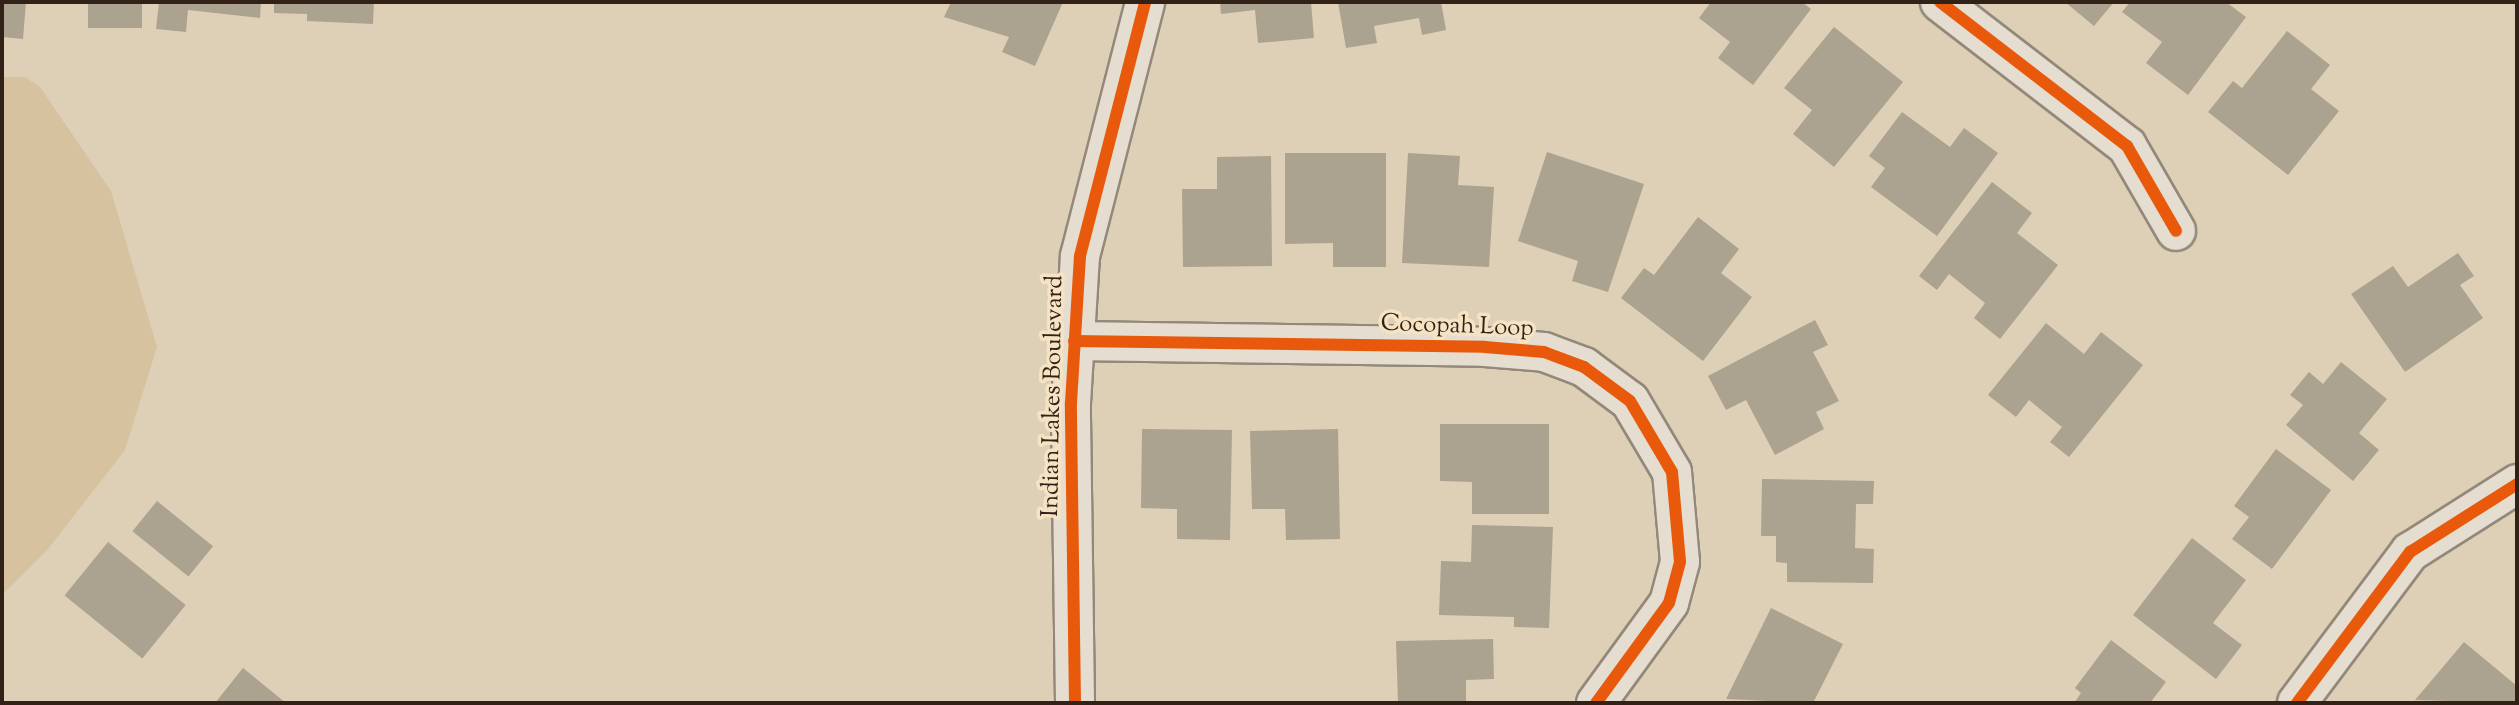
<!DOCTYPE html>
<style>
body{margin:0}
#map{position:relative;width:2519px;height:705px;overflow:hidden;background:#ded0b6;font-family:"Sorts Mill Goudy",serif}
div>[style]{position:absolute}
.green>*{inset:0;background:#d6c29f}
.building>*{inset:0;background:#aca290;transform-origin:0 0}
.roads{filter:drop-shadow(2px 0 #938879) drop-shadow(-2px 0 #938879) drop-shadow(0 2px #938879) drop-shadow(0 -2px #938879)}
.street>*{height:38px;margin:-19px;padding:0 19px;transform-origin:19px;border-radius:19px;background:#e4ddd0}
.cycleway>*{height:12px;margin:-6px;padding:0 6px;transform-origin:6px;border-radius:6px;background:#e8590c}
span{translate:-50% -50%;white-space:nowrap;text-align:center;line-height:1.15;-webkit-text-stroke:7px #f5e3c4;paint-order:stroke}
.street-label{font-size:24px;color:#322117}
.frame{position:absolute;inset:0;border:4px solid #322117;pointer-events:none}
</style>
<div id="map">
<div class="green">
<div style="clip-path:polygon(2px 77px,25px 77px,40px 87px,111px 191px,157px 347px,125px 450px,48px 549px,2px 595px)"></div>
</div>
<div class="building">
<div style="clip-path:polygon(2px 2px,26px 2px,23px 39px,2px 37px)"></div>
<div style="left:88px;top:2px;width:54px;height:26px"></div>
<div style="clip-path:polygon(159px 2px,261px 2px,260px 18px,188px 10px,186px 32px,156px 29px)"></div>
<div style="clip-path:polygon(274px 2px,374px 2px,373px 24px,307px 21px,307px 14px,274px 13px)"></div>
<div style="clip-path:polygon(951px 2px,1063px 2px,1035px 66px,1002px 52px,1009px 37px,944px 17px)"></div>
<div style="clip-path:polygon(1220px 2px,1311px 2px,1314px 38px,1258px 43px,1255px 10px,1221px 14px)"></div>
<div style="clip-path:polygon(1338px 2px,1441px 2px,1446px 30px,1422px 35px,1419px 18px,1374px 26px,1377px 43px,1346px 48px)"></div>
<div style="clip-path:polygon(1711px 2px,1802px 2px,1811px 9px,1753px 85px,1718px 58px,1730px 42px,1699px 18px)"></div>
<div style="clip-path:polygon(2065px 2px,2114px 2px,2094px 26px)"></div>
<div style="clip-path:polygon(2130px 2px,2226px 2px,2246px 17px,2188px 95px,2146px 63px,2162px 42px,2122px 12px)"></div>
<div style="clip-path:polygon(1834px 27px,1903px 82px,1834px 167px,1793px 134px,1812px 110px,1784px 88px)"></div>
<div style="clip-path:polygon(2287px 31px,2330px 65px,2311px 89px,2339px 111px,2288px 175px,2208px 112px,2233px 81px,2242px 88px)"></div>
<div style="clip-path:polygon(1902px 112px,1950px 147px,1964px 128px,1998px 153px,1937px 236px,1871px 187px,1885px 168px,1869px 156px)"></div>
<div style="clip-path:polygon(1547px 152px,1644px 184px,1608px 292px,1572px 281px,1578px 261px,1518px 241px)"></div>
<div style="clip-path:polygon(1285px 153px,1386px 153px,1386px 267px,1333px 267px,1333px 243px,1285px 244px)"></div>
<div style="clip-path:polygon(1408px 153px,1460px 156px,1458px 185px,1494px 187px,1489px 267px,1402px 263px)"></div>
<div style="clip-path:polygon(1271px 156px,1272px 266px,1183px 267px,1182px 189px,1217px 189px,1217px 157px)"></div>
<div style="clip-path:polygon(1992px 182px,2032px 213px,2017px 233px,2058px 265px,2000px 339px,1974px 318px,1985px 303px,1949px 274px,1937px 290px,1919px 276px)"></div>
<div style="clip-path:polygon(1698px 217px,1739px 249px,1721px 273px,1752px 297px,1703px 361px,1621px 298px,1644px 268px,1654px 275px)"></div>
<div style="clip-path:polygon(2458px 253px,2474px 276px,2460px 285px,2483px 318px,2405px 372px,2351px 294px,2393px 266px,2408px 287px)"></div>
<div style="clip-path:polygon(1815px 320px,1828px 345px,1813px 352px,1839px 401px,1816px 412px,1824px 429px,1775px 455px,1746px 400px,1726px 410px,1708px 376px)"></div>
<div style="clip-path:polygon(2046px 323px,2084px 354px,2101px 332px,2143px 365px,2069px 457px,2050px 442px,2062px 427px,2029px 400px,2016px 417px,1988px 395px)"></div>
<div style="clip-path:polygon(2341px 362px,2387px 399px,2359px 433px,2379px 450px,2353px 481px,2286px 425px,2303px 405px,2290px 395px,2309px 372px,2323px 384px)"></div>
<div style="clip-path:polygon(1440px 424px,1549px 424px,1549px 514px,1472px 514px,1472px 482px,1440px 481px)"></div>
<div style="clip-path:polygon(1142px 429px,1232px 430px,1230px 540px,1177px 539px,1177px 509px,1141px 508px)"></div>
<div style="clip-path:polygon(1338px 429px,1340px 539px,1286px 540px,1285px 509px,1252px 509px,1250px 431px)"></div>
<div style="clip-path:polygon(2276px 449px,2331px 490px,2272px 569px,2232px 539px,2249px 517px,2234px 506px)"></div>
<div style="clip-path:polygon(1762px 479px,1874px 481px,1873px 504px,1856px 504px,1855px 548px,1874px 549px,1873px 583px,1787px 582px,1787px 563px,1776px 562px,1776px 536px,1761px 536px)"></div>
<div style="left:157px;top:501px;width:72px;height:39px;rotate:39deg"></div>
<div style="clip-path:polygon(1472px 525px,1553px 527px,1549px 628px,1514px 627px,1514px 617px,1439px 615px,1441px 561px,1471px 562px)"></div>
<div style="clip-path:polygon(2192px 538px,2246px 580px,2213px 623px,2242px 645px,2216px 679px,2133px 615px)"></div>
<div style="left:108px;top:542px;width:100px;height:69px;rotate:39deg"></div>
<div style="clip-path:polygon(1771px 608px,1843px 644px,1813px 703px,1726px 699px)"></div>
<div style="clip-path:polygon(1493px 639px,1494px 679px,1466px 680px,1466px 703px,1398px 703px,1396px 641px)"></div>
<div style="clip-path:polygon(2111px 640px,2166px 682px,2150px 703px,2074px 703px,2081px 693px,2075px 688px)"></div>
<div style="clip-path:polygon(2464px 642px,2517px 686px,2517px 703px,2415px 700px)"></div>
<div style="clip-path:polygon(243px 668px,286px 703px,215px 703px)"></div>
</div>
<div class="roads">
<div class="street">
<div style="left:1940px;top:2px;width:236px;rotate:37.6deg"></div>
<div style="left:2127px;top:146px;width:98px;rotate:60deg"></div>
<div style="left:1074px;top:341px;width:411px;rotate:0.8deg"></div>
<div style="left:1485px;top:347px;width:59px;rotate:4.8deg"></div>
<div style="left:1544px;top:352px;width:43px;rotate:20.6deg"></div>
<div style="left:1584px;top:367px;width:57px;rotate:36.5deg"></div>
<div style="left:1630px;top:401px;width:82px;rotate:59.4deg"></div>
<div style="left:1672px;top:472px;width:90px;rotate:84.9deg"></div>
<div style="left:1680px;top:562px;width:42px;rotate:105deg"></div>
<div style="left:1669px;top:603px;width:124px;rotate:126.1deg"></div>
<div style="left:1075px;top:703px;width:300px;rotate:-90.8deg"></div>
<div style="left:1071px;top:403px;width:147px;rotate:-86.5deg"></div>
<div style="left:1080px;top:256px;width:262px;rotate:-75.6deg"></div>
<div style="left:2297px;top:703px;width:189px;rotate:-53.2deg"></div>
<div style="left:2410px;top:552px;width:127px;rotate:-32.4deg"></div>
</div>
</div>
<div class="cycleway">
<div style="left:1940px;top:2px;width:236px;rotate:37.6deg"></div>
<div style="left:2127px;top:146px;width:98px;rotate:60deg"></div>
<div style="left:1074px;top:341px;width:411px;rotate:0.8deg"></div>
<div style="left:1485px;top:347px;width:59px;rotate:4.8deg"></div>
<div style="left:1544px;top:352px;width:43px;rotate:20.6deg"></div>
<div style="left:1584px;top:367px;width:57px;rotate:36.5deg"></div>
<div style="left:1630px;top:401px;width:82px;rotate:59.4deg"></div>
<div style="left:1672px;top:472px;width:90px;rotate:84.9deg"></div>
<div style="left:1680px;top:562px;width:42px;rotate:105deg"></div>
<div style="left:1669px;top:603px;width:124px;rotate:126.1deg"></div>
<div style="left:1075px;top:703px;width:300px;rotate:-90.8deg"></div>
<div style="left:1071px;top:403px;width:147px;rotate:-86.5deg"></div>
<div style="left:1080px;top:256px;width:262px;rotate:-75.6deg"></div>
<div style="left:2297px;top:703px;width:189px;rotate:-53.2deg"></div>
<div style="left:2410px;top:552px;width:127px;rotate:-32.4deg"></div>
</div>
<div class="street-label">
<span style="left:1457px;top:327px;rotate:2deg">Cocopah Loop</span>
<span style="left:1054px;top:396px;rotate:-89deg">Indian Lakes Boulevard</span>
</div>
<div class="frame"></div>
</div>
